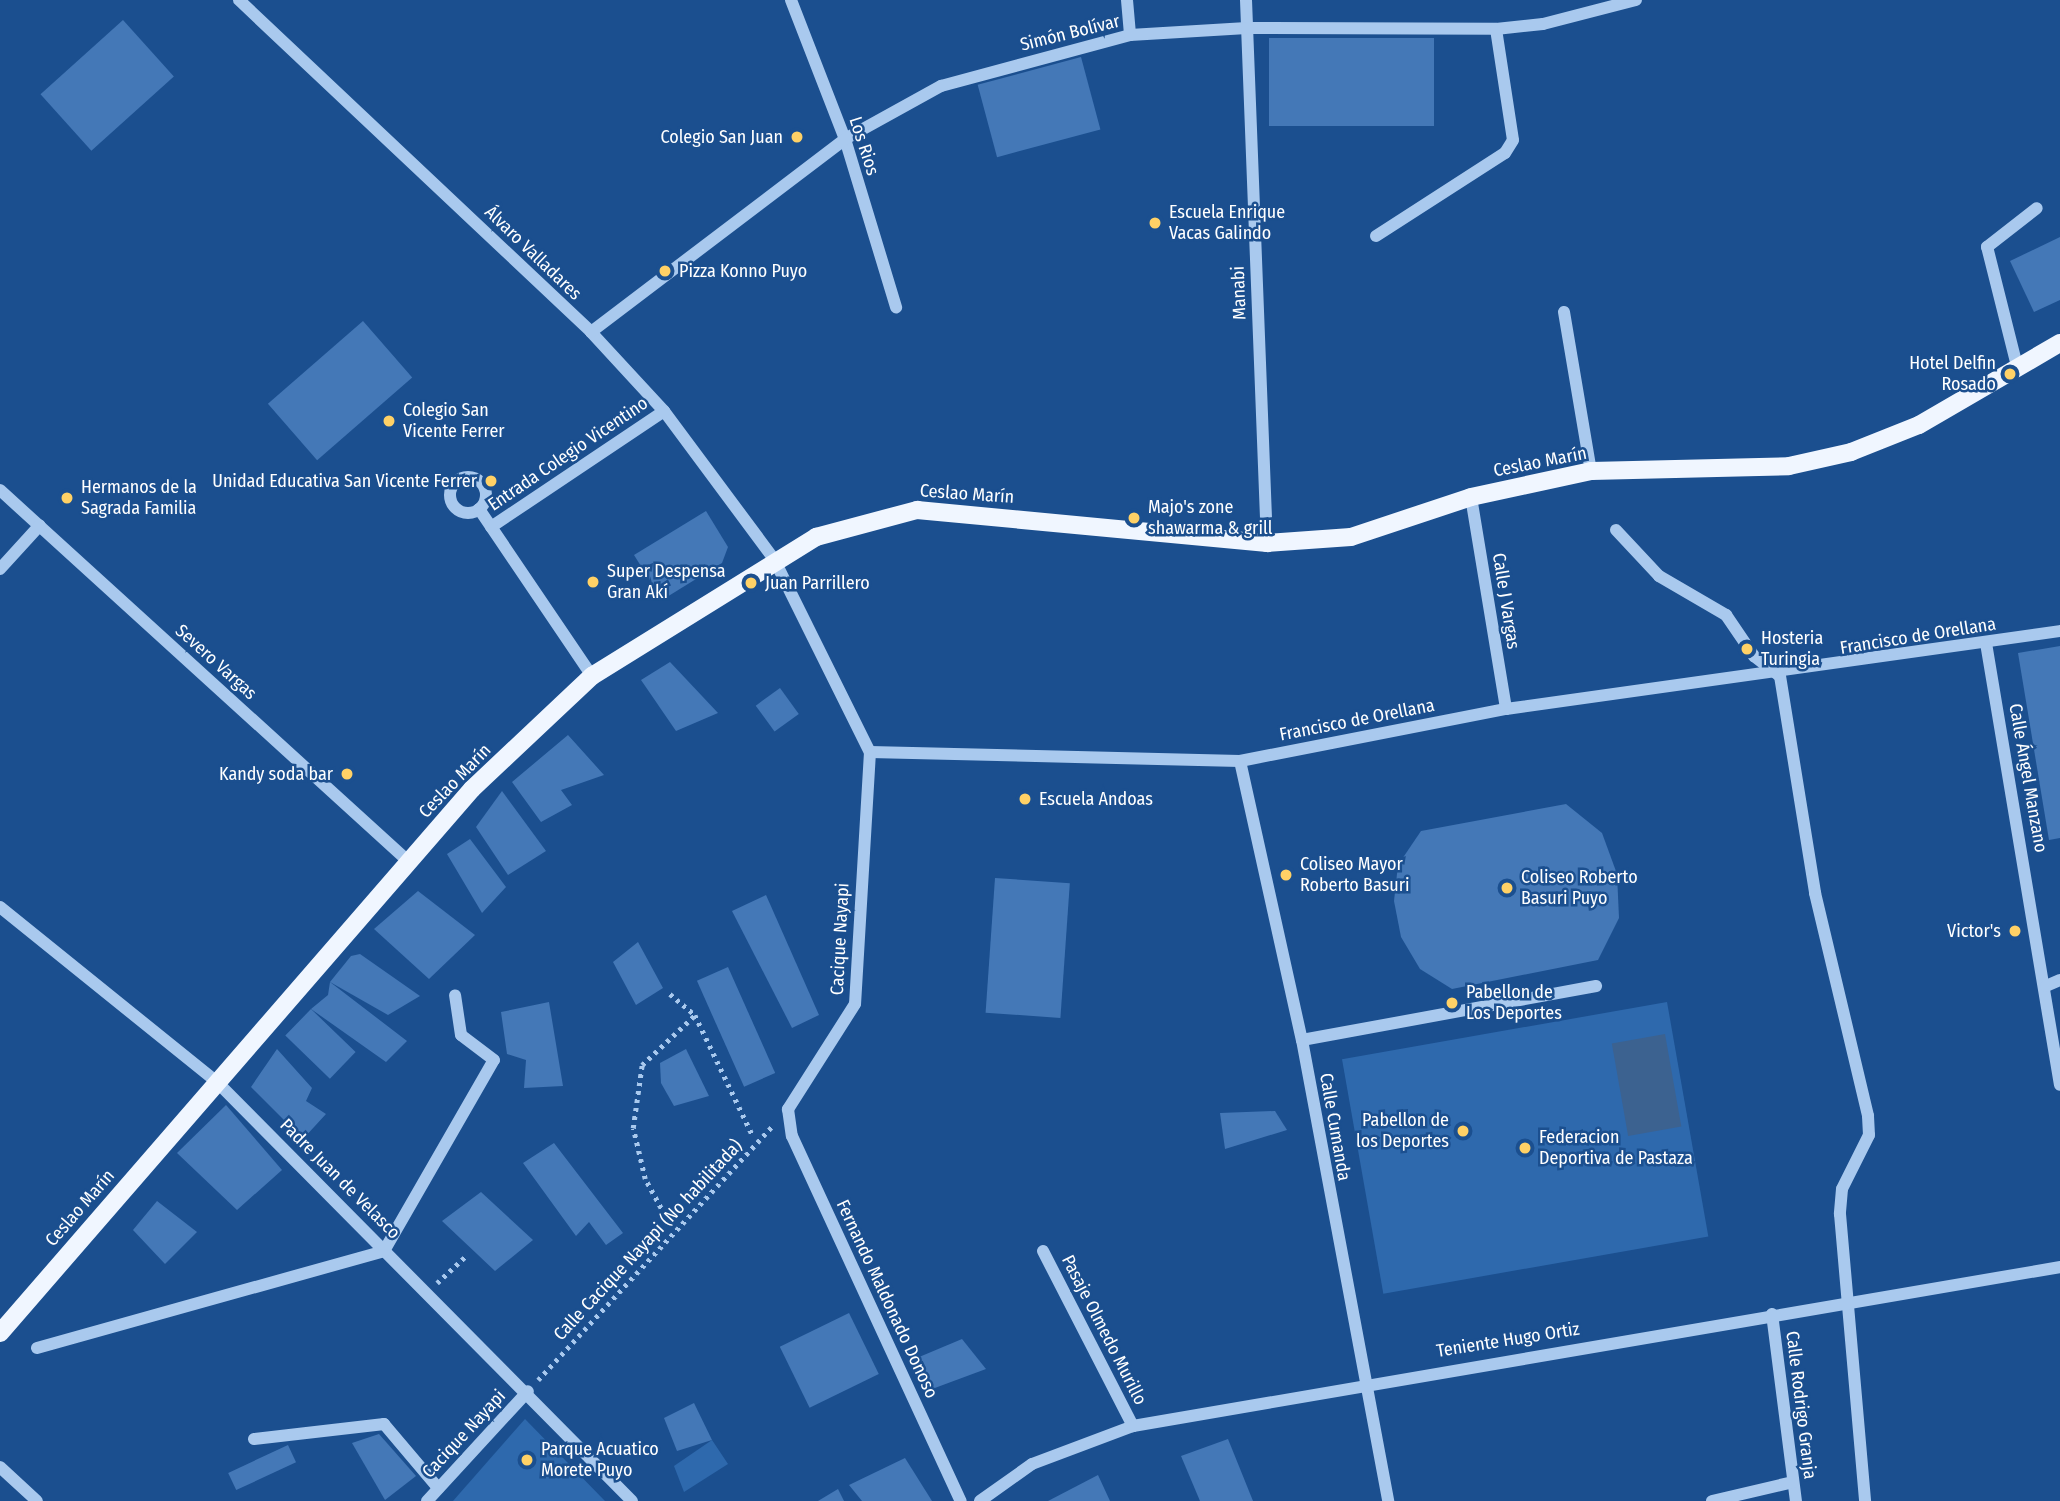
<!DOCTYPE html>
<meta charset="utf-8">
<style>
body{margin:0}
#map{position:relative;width:2060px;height:1501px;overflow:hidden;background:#1b4f8f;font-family:"Fira Sans Condensed",sans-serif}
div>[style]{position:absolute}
.green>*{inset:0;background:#2e69ad;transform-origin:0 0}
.water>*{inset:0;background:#3c6290;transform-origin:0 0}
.building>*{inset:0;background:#4478b7;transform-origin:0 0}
.path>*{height:4.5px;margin-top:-2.25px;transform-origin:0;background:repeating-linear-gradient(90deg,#a9c9ee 0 3.5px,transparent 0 8.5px)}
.minor>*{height:12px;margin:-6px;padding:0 6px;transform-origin:6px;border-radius:6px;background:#a9c9ee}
.minor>.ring{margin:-6px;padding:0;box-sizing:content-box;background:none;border:12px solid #a9c9ee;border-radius:50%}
.major>*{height:18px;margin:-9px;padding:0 9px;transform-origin:9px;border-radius:9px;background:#f0f6ff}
.dots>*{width:19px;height:19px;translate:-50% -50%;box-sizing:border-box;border:4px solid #1b4f8f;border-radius:50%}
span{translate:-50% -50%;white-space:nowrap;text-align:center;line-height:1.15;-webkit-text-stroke:5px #1b4f8f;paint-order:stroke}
.street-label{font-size:18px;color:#fff}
.poi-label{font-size:18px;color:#fff}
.right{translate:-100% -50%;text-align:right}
.left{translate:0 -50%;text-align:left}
</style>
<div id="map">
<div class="green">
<div style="left:1667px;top:1002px;width:238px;height:330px;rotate:80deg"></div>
<div style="clip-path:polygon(525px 1419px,605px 1501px,453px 1501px)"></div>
<div style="clip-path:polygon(712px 1440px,728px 1464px,684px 1492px,674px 1466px)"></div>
</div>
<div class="water">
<div style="left:1665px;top:1034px;width:94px;height:54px;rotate:80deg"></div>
</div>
<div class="building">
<div style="left:123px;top:20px;width:76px;height:111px;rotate:48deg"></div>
<div style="left:1269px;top:38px;width:165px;height:88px"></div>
<div style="left:1081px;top:57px;width:75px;height:107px;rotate:75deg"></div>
<div style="clip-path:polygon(2060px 237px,2060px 300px,2034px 312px,2010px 261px)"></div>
<div style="left:363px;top:321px;width:75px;height:126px;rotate:49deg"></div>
<div style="clip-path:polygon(706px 511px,728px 547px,722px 563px,662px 600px,634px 555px)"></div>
<div style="clip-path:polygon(2060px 646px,2060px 838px,2049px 840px,2018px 653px)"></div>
<div style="clip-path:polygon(670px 662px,718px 713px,676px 731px,641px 680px)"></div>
<div style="left:780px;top:688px;width:32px;height:30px;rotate:54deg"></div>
<div style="clip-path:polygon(568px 735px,604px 775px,561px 790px,572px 805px,541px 822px,512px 782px)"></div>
<div style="clip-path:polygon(502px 791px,546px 851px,508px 875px,476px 827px)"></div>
<div style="clip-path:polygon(1566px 804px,1602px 833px,1617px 874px,1619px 918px,1598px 960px,1452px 989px,1420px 969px,1401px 937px,1394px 901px,1398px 865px,1421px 831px)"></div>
<div style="clip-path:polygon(470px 839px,506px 887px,482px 913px,447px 854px)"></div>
<div style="left:995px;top:878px;width:75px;height:135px;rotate:4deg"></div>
<div style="clip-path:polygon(418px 891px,475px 935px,429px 979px,374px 929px)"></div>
<div style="clip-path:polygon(766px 895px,819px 1015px,792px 1028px,732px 911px)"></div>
<div style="clip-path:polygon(638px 942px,663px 988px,636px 1005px,613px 962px)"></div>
<div style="clip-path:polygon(360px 954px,420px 996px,388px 1015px,330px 982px,351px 956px)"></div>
<div style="left:728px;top:967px;width:116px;height:34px;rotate:66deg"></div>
<div style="clip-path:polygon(330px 982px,407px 1041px,386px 1062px,311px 1009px,328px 995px)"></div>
<div style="clip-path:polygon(549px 1002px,563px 1086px,524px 1088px,526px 1060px,507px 1054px,501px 1012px)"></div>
<div style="left:311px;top:1009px;width:62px;height:37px;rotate:44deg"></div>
<div style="clip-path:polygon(277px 1049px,312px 1088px,306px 1101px,326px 1114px,303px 1139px,251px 1087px)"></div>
<div style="clip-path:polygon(686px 1049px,709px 1096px,674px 1106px,661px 1083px,660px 1063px)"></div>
<div style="clip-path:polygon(226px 1105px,282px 1170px,237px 1210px,177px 1153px)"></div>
<div style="clip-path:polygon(1275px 1111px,1287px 1130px,1225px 1149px,1220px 1113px)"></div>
<div style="clip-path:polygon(554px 1143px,623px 1233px,606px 1245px,589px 1222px,576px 1236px,523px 1163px)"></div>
<div style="clip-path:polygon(481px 1192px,533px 1240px,495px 1271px,442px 1221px)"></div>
<div style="clip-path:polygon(157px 1201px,197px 1232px,165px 1264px,133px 1230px)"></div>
<div style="left:849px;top:1313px;width:68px;height:77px;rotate:64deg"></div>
<div style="clip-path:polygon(962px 1339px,986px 1369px,924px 1392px,912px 1360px)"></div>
<div style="clip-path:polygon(694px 1403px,712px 1440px,677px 1451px,664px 1418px)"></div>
<div style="clip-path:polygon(379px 1434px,416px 1476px,385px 1500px,352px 1443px)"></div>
<div style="clip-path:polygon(1228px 1439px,1253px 1501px,1200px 1501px,1181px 1456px)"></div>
<div style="left:288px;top:1445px;width:19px;height:66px;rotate:65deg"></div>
<div style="clip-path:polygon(905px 1458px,932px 1501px,862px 1501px,849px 1485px)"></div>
<div style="clip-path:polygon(1098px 1475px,1110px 1501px,1048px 1501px)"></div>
<div style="clip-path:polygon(838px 1489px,844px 1501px,818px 1501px)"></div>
</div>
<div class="path">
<div style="left:670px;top:994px;width:33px;rotate:40deg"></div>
<div style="left:695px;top:1015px;width:132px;rotate:64.4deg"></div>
<div style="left:669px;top:1223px;width:50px;rotate:-118.6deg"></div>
<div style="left:645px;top:1179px;width:52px;rotate:-103.2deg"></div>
<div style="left:633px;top:1128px;width:64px;rotate:-81.9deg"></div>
<div style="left:642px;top:1065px;width:73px;rotate:-43.3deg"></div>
<div style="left:437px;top:1283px;width:42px;rotate:-43.1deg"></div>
<div style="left:538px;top:1380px;width:348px;rotate:-47.3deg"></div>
</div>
<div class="minor">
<div style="left:239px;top:0;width:484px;rotate:43.3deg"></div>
<div style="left:591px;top:332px;width:108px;rotate:47.3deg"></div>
<div style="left:664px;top:411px;width:184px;rotate:53.4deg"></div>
<div style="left:774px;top:559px;width:216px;rotate:63.6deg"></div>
<div style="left:791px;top:0;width:149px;rotate:68.8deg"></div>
<div style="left:845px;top:139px;width:176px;rotate:73.1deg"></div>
<div style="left:1127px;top:0;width:35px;rotate:85deg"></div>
<div style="left:1246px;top:0;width:543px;rotate:87.79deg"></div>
<div style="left:1376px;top:236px;width:153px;rotate:-32.8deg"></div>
<div style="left:1505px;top:153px;width:15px;rotate:-58deg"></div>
<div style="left:1513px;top:140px;width:112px;rotate:-98.7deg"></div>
<div style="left:1564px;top:312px;width:161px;rotate:80.4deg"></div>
<div style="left:591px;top:332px;width:319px;rotate:-37.2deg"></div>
<div style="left:845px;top:139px;width:110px;rotate:-28.9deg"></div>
<div style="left:941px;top:86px;width:196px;rotate:-15.1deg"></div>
<div style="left:1130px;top:35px;width:117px;rotate:-3.4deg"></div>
<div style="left:1247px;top:28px;width:249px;rotate:0.2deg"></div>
<div style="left:1496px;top:29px;width:47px;rotate:-6.1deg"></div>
<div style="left:1543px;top:24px;width:96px;rotate:-14.5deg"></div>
<div style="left:2017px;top:366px;width:123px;rotate:-104.1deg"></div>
<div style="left:1987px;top:247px;width:63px;rotate:-38deg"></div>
<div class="ring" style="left:450px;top:477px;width:24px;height:24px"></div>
<div style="left:0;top:490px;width:551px;rotate:42.28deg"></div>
<div style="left:1471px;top:497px;width:215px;rotate:80.6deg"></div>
<div style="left:479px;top:509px;width:202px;rotate:55.9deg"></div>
<div style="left:491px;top:527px;width:208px;rotate:-33.8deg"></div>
<div style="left:1616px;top:530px;width:63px;rotate:46.9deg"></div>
<div style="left:1659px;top:576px;width:78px;rotate:30.2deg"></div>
<div style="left:1726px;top:615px;width:50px;rotate:55.7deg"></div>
<div style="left:1754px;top:656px;width:33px;rotate:38deg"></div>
<div style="left:1780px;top:676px;width:220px;rotate:80.8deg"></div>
<div style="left:1815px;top:893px;width:229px;rotate:76.6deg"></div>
<div style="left:1868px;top:1116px;width:19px;rotate:87deg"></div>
<div style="left:1869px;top:1135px;width:60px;rotate:116.6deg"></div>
<div style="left:1842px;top:1189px;width:25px;rotate:95deg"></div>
<div style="left:1840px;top:1214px;width:288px;rotate:85deg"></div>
<div style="left:0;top:569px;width:59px;rotate:-47.7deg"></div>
<div style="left:1986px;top:643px;width:448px;rotate:80.5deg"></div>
<div style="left:870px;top:752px;width:370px;rotate:1.4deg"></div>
<div style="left:1240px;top:761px;width:271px;rotate:-11.1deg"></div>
<div style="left:1506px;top:709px;width:559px;rotate:-8.01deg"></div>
<div style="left:870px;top:752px;width:252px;rotate:93.4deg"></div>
<div style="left:855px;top:1004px;width:125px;rotate:122.5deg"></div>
<div style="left:788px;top:1109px;width:27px;rotate:82deg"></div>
<div style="left:792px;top:1136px;width:402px;rotate:65.2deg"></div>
<div style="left:1240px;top:761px;width:286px;rotate:77.5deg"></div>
<div style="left:1302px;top:1040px;width:469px;rotate:79.4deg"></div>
<div style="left:0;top:907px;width:277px;rotate:38.9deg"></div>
<div style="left:216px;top:1081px;width:591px;rotate:45.27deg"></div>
<div style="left:2046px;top:986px;width:15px;rotate:-23deg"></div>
<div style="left:1302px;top:1040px;width:299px;rotate:-10.4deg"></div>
<div style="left:1043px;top:1251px;width:197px;rotate:62.8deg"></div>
<div style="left:1772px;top:1314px;width:189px;rotate:82.7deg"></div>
<div style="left:37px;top:1348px;width:360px;rotate:-15.6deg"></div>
<div style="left:384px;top:1251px;width:220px;rotate:-60.1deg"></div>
<div style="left:494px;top:1060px;width:41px;rotate:-142.9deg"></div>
<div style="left:461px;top:1035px;width:40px;rotate:-98.5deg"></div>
<div style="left:254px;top:1439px;width:131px;rotate:-6.6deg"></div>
<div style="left:384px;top:1424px;width:84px;rotate:49.8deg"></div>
<div style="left:0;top:1467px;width:50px;rotate:42.6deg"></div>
<div style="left:427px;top:1501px;width:149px;rotate:-47.4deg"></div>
<div style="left:980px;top:1501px;width:64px;rotate:-35.4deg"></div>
<div style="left:1032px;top:1464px;width:108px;rotate:-20.6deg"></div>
<div style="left:1133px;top:1426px;width:941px;rotate:-9.73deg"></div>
<div style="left:1712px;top:1501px;width:83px;rotate:-13.2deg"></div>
</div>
<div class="major">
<div style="left:0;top:1333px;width:720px;rotate:-49.05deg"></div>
<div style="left:472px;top:789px;width:165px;rotate:-43.3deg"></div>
<div style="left:592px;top:676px;width:264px;rotate:-31.8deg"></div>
<div style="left:816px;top:537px;width:105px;rotate:-15deg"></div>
<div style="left:917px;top:510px;width:352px;rotate:5.4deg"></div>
<div style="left:1267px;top:543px;width:84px;rotate:-4.1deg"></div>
<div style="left:1351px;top:537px;width:126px;rotate:-18.4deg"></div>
<div style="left:1471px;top:497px;width:123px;rotate:-12.2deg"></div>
<div style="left:1591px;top:471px;width:198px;rotate:-1.4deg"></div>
<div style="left:1789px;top:466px;width:64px;rotate:-12.7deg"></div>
<div style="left:1851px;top:452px;width:73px;rotate:-21.7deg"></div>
<div style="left:1919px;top:425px;width:163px;rotate:-30.2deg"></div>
</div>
<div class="dots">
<div style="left:797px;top:137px;background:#ffd166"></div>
<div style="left:1155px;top:223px;background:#ffd166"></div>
<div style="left:665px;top:271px;background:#ffd166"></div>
<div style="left:2010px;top:374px;background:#ffd166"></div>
<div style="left:389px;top:421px;background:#ffd166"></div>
<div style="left:491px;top:481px;background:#ffd166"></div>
<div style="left:67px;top:498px;background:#ffd166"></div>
<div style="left:1134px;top:518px;background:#ffd166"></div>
<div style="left:593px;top:582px;background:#ffd166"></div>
<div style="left:751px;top:583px;background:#ffd166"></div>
<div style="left:1747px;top:649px;background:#ffd166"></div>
<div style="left:347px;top:774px;background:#ffd166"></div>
<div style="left:1025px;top:799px;background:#ffd166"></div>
<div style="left:1286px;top:875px;background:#ffd166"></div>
<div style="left:1507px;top:888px;background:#ffd166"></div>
<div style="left:2015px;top:931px;background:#ffd166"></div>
<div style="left:1452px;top:1003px;background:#ffd166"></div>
<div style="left:1463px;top:1131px;background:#ffd166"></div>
<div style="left:1525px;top:1148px;background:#ffd166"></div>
<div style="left:527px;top:1460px;background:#ffd166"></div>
</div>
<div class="street-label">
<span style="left:1070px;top:33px;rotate:-14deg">Simón Bolívar</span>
<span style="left:864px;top:146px;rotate:72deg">Los Rios</span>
<span style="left:533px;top:253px;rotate:44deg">Álvaro Valladares</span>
<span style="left:1239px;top:293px;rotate:-92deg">Manabi</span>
<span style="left:568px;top:454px;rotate:-34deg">Entrada Colegio Vicentino</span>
<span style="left:1540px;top:462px;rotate:-11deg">Ceslao Marín</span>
<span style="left:967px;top:494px;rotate:4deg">Ceslao Marín</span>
<span style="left:1506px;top:601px;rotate:81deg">Calle J Vargas</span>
<span style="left:1918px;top:636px;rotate:-9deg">Francisco de Orellana</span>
<span style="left:216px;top:662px;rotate:42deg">Severo Vargas</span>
<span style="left:1357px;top:720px;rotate:-11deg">Francisco de Orellana</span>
<span style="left:2028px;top:778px;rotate:80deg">Calle Ángel Manzano</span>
<span style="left:455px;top:781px;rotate:-46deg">Ceslao Marín</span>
<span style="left:840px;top:939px;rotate:-87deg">Cacique Nayapi</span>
<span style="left:1335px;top:1127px;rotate:80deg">Calle Cumanda</span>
<span style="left:340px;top:1179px;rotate:45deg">Padre Juan de Velasco</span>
<span style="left:80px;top:1208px;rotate:-49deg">Ceslao Marín</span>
<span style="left:648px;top:1240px;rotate:-47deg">Calle Cacique Nayapi (No habilitada)</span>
<span style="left:887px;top:1299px;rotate:65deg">Fernando Maldonado Donoso</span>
<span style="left:1104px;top:1330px;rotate:63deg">Pasaje Olmedo Murillo</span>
<span style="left:1508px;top:1340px;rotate:-9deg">Teniente Hugo Ortiz</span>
<span style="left:1801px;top:1405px;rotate:83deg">Calle Rodrigo Granja</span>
<span style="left:464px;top:1434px;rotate:-47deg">Cacique Nayapi</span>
</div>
<div class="poi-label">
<span class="right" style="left:783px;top:137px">Colegio San Juan</span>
<span class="left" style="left:1169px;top:223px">Escuela Enrique<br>Vacas Galindo</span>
<span class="left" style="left:679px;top:271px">Pizza Konno Puyo</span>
<span class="right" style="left:1996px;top:374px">Hotel Delfin<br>Rosado</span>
<span class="left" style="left:403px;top:421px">Colegio San<br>Vicente Ferrer</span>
<span class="right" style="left:477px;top:481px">Unidad Educativa San Vicente Ferrer</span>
<span class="left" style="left:81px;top:498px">Hermanos de la<br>Sagrada Familia</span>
<span class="left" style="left:1148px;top:518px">Majo's zone<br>shawarma &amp; grill</span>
<span class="left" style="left:607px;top:582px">Super Despensa<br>Gran Akí</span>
<span class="left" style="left:765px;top:583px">Juan Parrillero</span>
<span class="left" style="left:1761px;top:649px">Hosteria<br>Turingia</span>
<span class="right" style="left:333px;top:774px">Kandy soda bar</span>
<span class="left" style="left:1039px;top:799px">Escuela Andoas</span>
<span class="left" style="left:1300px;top:875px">Coliseo Mayor<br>Roberto Basuri</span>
<span class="left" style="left:1521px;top:888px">Coliseo Roberto<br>Basuri Puyo</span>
<span class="right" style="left:2001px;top:931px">Victor's</span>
<span class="left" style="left:1466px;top:1003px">Pabellon de<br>Los Deportes</span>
<span class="right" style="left:1449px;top:1131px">Pabellon de<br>los Deportes</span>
<span class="left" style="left:1539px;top:1148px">Federacion<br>Deportiva de Pastaza</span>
<span class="left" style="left:541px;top:1460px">Parque Acuatico<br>Morete Puyo</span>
</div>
</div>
